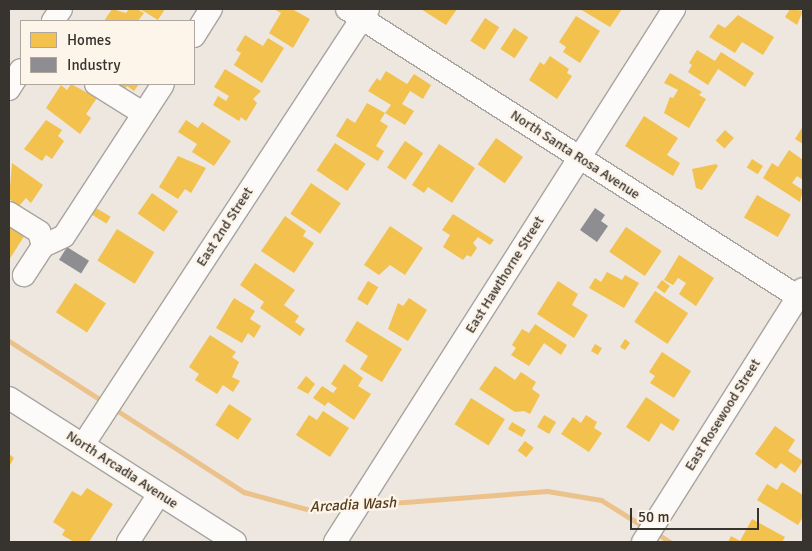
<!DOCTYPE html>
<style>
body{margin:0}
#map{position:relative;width:812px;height:551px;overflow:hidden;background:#ede7e0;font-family:Signika,sans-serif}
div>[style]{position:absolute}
.homes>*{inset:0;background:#f2c14e;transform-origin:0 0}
.industry>*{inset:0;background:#8d8d92;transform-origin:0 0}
.stream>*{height:5px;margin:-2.5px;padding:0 2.5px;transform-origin:2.5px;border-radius:2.5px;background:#ecc28c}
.roads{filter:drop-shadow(1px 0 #a8a49f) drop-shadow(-1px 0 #a8a49f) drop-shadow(0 1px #a8a49f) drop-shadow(0 -1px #a8a49f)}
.minor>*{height:22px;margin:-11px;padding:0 11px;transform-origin:11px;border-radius:11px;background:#fcfbfa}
span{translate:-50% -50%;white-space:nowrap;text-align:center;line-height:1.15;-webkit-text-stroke:5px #fef5ea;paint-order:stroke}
.street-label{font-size:14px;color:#37332e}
.water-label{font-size:15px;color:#553d1e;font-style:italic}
.frame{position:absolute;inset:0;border:10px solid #37332e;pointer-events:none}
.legend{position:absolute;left:20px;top:20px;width:175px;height:65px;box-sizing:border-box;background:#fef5ea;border:1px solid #aea79f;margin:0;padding:6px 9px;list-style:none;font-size:15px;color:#37332e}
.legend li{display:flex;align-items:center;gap:10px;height:25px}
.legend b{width:25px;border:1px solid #aea79f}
.scale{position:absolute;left:630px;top:508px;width:129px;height:22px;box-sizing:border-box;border:2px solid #37332e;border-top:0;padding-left:6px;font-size:15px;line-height:18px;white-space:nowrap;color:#37332e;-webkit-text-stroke:4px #fef5ea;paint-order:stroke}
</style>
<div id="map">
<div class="homes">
<div style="clip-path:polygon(112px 9px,126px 13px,129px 9px,137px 9px,144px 13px,138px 21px,104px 21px)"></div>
<div style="clip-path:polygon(140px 9px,165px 9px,158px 20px)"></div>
<div style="clip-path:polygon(274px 9px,292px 9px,310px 19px,293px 48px,269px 33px,281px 13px)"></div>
<div style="clip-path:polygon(421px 9px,457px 9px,446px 25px)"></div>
<div style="clip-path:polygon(580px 9px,622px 9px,610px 27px)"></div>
<div style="clip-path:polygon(790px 9px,803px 11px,797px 25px,785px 17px)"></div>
<div style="clip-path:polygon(738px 15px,774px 37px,763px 55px,742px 42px,735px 53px,709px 37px,718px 24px,725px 28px)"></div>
<div style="clip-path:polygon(576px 16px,600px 31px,580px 63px,563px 52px,566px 47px,559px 42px)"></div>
<div style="left:485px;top:18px;width:17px;height:27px;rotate:33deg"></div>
<div style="left:514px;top:28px;width:17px;height:25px;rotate:33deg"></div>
<div style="clip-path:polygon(245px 35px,263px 46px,268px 38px,284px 48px,262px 83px,234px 65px,241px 53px,236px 50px)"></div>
<div style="clip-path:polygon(697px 50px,715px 61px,721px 52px,754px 73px,745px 87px,718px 69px,708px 85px,688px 72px,692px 65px,689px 63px)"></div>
<div style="clip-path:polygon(550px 56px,569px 69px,567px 73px,572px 76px,557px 99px,529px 80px,540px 62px,544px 65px)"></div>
<div style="clip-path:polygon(225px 69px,261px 91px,253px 99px,257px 103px,246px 121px,241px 117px,239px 121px,213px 105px,218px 96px,226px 101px,229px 96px,214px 87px)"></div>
<div style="clip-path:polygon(386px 71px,407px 84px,414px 74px,431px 85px,423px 99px,410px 91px,402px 104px,414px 111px,405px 125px,385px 113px,380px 121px,388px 126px,376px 146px,384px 151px,378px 161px,336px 136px,347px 118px,355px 123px,367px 103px,385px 113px,391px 105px,368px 91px,377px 78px,380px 81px)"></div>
<div style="clip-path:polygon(670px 73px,702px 92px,699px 95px,706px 99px,689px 128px,664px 113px,670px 97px,673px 98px,678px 90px,664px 83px)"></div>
<div style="clip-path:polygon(71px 84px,97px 98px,86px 114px,91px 118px,80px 134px,46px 108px,61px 85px,67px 90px)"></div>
<div style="clip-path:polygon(111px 84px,139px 84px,134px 91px,127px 86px,123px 92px)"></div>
<div style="clip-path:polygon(644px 116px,678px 138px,667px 155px,680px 163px,673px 176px,625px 146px)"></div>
<div style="clip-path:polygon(46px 120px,62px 130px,58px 136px,64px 141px,52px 159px,46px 155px,42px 161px,24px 149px)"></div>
<div style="clip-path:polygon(186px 120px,198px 128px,202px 122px,231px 141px,214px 166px,192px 152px,197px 144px,178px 132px)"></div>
<div style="clip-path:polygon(803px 126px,803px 144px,795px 139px)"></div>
<div style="left:725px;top:130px;width:12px;height:14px;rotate:42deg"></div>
<div style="left:496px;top:138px;width:33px;height:32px;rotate:35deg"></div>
<div style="left:405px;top:141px;width:22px;height:32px;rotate:34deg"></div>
<div style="left:335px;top:143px;width:37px;height:33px;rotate:34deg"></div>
<div style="clip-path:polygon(439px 144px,475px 168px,452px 203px,428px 187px,424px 193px,412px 185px)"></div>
<div style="clip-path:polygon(789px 150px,803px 160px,803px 180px,797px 176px,792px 183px,803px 190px,800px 202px,763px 178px,772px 163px,778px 167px)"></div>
<div style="clip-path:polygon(178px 156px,206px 168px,191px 193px,185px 189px,178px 199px,159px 187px)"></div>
<div style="left:752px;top:159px;width:13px;height:10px;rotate:32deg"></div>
<div style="clip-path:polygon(12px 163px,43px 185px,31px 203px,26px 198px,19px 206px,9px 199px)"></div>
<div style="clip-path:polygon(716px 164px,718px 166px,702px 190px,696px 188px,692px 169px)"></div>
<div style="left:311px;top:183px;width:36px;height:37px;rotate:34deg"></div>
<div style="left:152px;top:193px;width:32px;height:25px;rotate:35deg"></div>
<div style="left:757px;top:195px;width:39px;height:26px;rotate:30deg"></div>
<div style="left:96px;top:208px;width:17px;height:8px;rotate:31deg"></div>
<div style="clip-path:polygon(453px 214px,494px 240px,490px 245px,478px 237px,473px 243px,477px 248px,471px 257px,467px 255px,463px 260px,443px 247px,450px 235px,442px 230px)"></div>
<div style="clip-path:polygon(285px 216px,306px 231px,303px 236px,314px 243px,294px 273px,261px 251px)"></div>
<div style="clip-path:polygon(9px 218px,28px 230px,9px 260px)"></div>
<div style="clip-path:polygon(390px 226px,423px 248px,405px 275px,390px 265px,379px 275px,364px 265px)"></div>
<div style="left:626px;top:227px;width:43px;height:30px;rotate:34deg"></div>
<div style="left:117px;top:229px;width:44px;height:37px;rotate:32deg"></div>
<div style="clip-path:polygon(679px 255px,714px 278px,696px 306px,679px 294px,686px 283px,678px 278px,673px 285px,664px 280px)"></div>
<div style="clip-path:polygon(255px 263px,295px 290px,284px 305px,299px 316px,295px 322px,305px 329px,300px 336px,260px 308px,264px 302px,240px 285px)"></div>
<div style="clip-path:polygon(607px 272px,622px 280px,625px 275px,639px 283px,624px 308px,589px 288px,595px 278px,601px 282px)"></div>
<div style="left:662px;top:280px;width:10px;height:9px;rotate:37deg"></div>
<div style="left:368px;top:281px;width:12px;height:21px;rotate:31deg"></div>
<div style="clip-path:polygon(558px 281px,578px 294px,572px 305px,588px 315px,574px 338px,537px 314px)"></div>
<div style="left:75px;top:283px;width:37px;height:35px;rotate:33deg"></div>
<div style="left:655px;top:291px;width:40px;height:37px;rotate:34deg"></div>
<div style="clip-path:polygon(234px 298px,255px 311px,250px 319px,261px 326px,254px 338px,248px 333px,242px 343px,216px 328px)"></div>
<div style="clip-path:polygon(409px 298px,427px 310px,408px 341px,388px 329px,398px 303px,403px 306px)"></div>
<div style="clip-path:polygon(357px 321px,402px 349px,382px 382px,360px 369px,368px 356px,345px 341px)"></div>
<div style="clip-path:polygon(535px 324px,567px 345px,561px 355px,544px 343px,529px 366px,511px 355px,516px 348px,512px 345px,522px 329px,529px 333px)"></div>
<div style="clip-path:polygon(210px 335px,236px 352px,232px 357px,239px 362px,232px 377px,240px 381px,233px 392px,223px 385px,217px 394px,195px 380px,199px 374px,189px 367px)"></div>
<div style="clip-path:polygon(625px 339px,630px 343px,625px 350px,620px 347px)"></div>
<div style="left:595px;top:344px;width:8px;height:8px;rotate:30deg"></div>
<div style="clip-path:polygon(662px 352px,691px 371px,674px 398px,650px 383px,655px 376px,649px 372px)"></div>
<div style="clip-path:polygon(344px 364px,363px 378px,358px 386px,371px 394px,354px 420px,328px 402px,325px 406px,313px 398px,322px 386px,333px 393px,337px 388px,331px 384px)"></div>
<div style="clip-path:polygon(495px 366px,515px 380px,521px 372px,536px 382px,532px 389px,540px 395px,530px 414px,524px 411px,515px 412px,479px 389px)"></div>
<div style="clip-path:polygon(306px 376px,315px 384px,308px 394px,297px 388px)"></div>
<div style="clip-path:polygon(646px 397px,680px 420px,673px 431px,661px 423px,649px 442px,626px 427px)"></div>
<div style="left:471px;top:398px;width:40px;height:31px;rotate:32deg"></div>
<div style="left:229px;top:404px;width:27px;height:25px;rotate:33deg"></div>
<div style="clip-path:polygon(323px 411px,349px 428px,330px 457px,296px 435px,309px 415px,317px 420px)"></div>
<div style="left:544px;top:415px;width:14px;height:14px;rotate:30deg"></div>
<div style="clip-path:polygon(586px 415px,597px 422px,594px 428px,602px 433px,589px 452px,561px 434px,573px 417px,581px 423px)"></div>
<div style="left:512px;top:422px;width:16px;height:8px;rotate:30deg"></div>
<div style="clip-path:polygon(775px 426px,795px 440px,788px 451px,803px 461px,795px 473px,781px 463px,776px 469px,755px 454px)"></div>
<div style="left:525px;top:441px;width:11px;height:12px;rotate:38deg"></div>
<div style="clip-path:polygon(9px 454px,14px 458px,9px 467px)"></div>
<div style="clip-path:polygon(782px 482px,803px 495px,803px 517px,798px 525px,757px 500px,767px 484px,777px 490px)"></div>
<div style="clip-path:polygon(87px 488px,113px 504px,89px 542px,74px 542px,62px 535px,65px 530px,53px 522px,72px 491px,81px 496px)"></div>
<div style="clip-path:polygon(752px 519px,785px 537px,782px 542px,728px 542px,731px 536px,740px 541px)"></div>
</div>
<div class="industry">
<div style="clip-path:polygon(595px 208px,605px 215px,601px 221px,608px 226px,597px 242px,580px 230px)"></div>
<div style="left:67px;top:247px;width:26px;height:15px;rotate:32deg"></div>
</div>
<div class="stream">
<div style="left:9px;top:341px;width:113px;rotate:32.7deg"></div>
<div style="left:113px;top:408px;width:156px;rotate:32.7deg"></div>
<div style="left:244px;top:492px;width:68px;rotate:15.3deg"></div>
<div style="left:310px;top:510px;width:40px;rotate:-4.3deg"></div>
<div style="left:366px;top:505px;width:182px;rotate:-4.4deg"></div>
<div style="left:547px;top:491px;width:55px;rotate:9.5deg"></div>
<div style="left:601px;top:500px;width:53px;rotate:31.9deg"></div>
<div style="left:656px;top:533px;width:17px;rotate:33deg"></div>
</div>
<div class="roads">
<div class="minor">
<div style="left:347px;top:9px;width:541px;rotate:32.54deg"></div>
<div style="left:53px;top:21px;width:14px;rotate:-56deg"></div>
<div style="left:194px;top:36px;width:32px;rotate:-58deg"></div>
<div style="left:96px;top:84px;width:47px;rotate:32deg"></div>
<div style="left:9px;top:89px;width:22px;rotate:-58deg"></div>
<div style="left:9px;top:213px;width:36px;rotate:32deg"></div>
<div style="left:39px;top:232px;width:15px;rotate:74deg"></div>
<div style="left:43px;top:246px;width:35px;rotate:123deg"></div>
<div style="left:43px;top:246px;width:23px;rotate:-25deg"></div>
<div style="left:64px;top:236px;width:181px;rotate:-56.9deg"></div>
<div style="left:9px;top:398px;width:268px;rotate:32.5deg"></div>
<div style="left:83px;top:445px;width:521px;rotate:-56.83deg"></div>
<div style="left:128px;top:542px;width:57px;rotate:-57.1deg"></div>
<div style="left:335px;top:542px;width:632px;rotate:-57.54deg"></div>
<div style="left:643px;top:542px;width:299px;rotate:-57.7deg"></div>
</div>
</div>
<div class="street-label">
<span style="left:575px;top:155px;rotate:33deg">North Santa Rosa Avenue</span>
<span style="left:225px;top:227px;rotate:-57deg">East 2nd Street</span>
<span style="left:505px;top:275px;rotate:-58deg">East Hawthorne Street</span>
<span style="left:723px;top:415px;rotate:-58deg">East Rosewood Street</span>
<span style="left:122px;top:470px;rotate:33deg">North Arcadia Avenue</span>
</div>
<div class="water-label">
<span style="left:353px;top:505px;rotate:-3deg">Arcadia Wash</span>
</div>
<div class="frame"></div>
<ul class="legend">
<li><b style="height:14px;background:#f2c14e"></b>Homes</li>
<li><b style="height:14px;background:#8d8d92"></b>Industry</li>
</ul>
<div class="scale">50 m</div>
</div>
